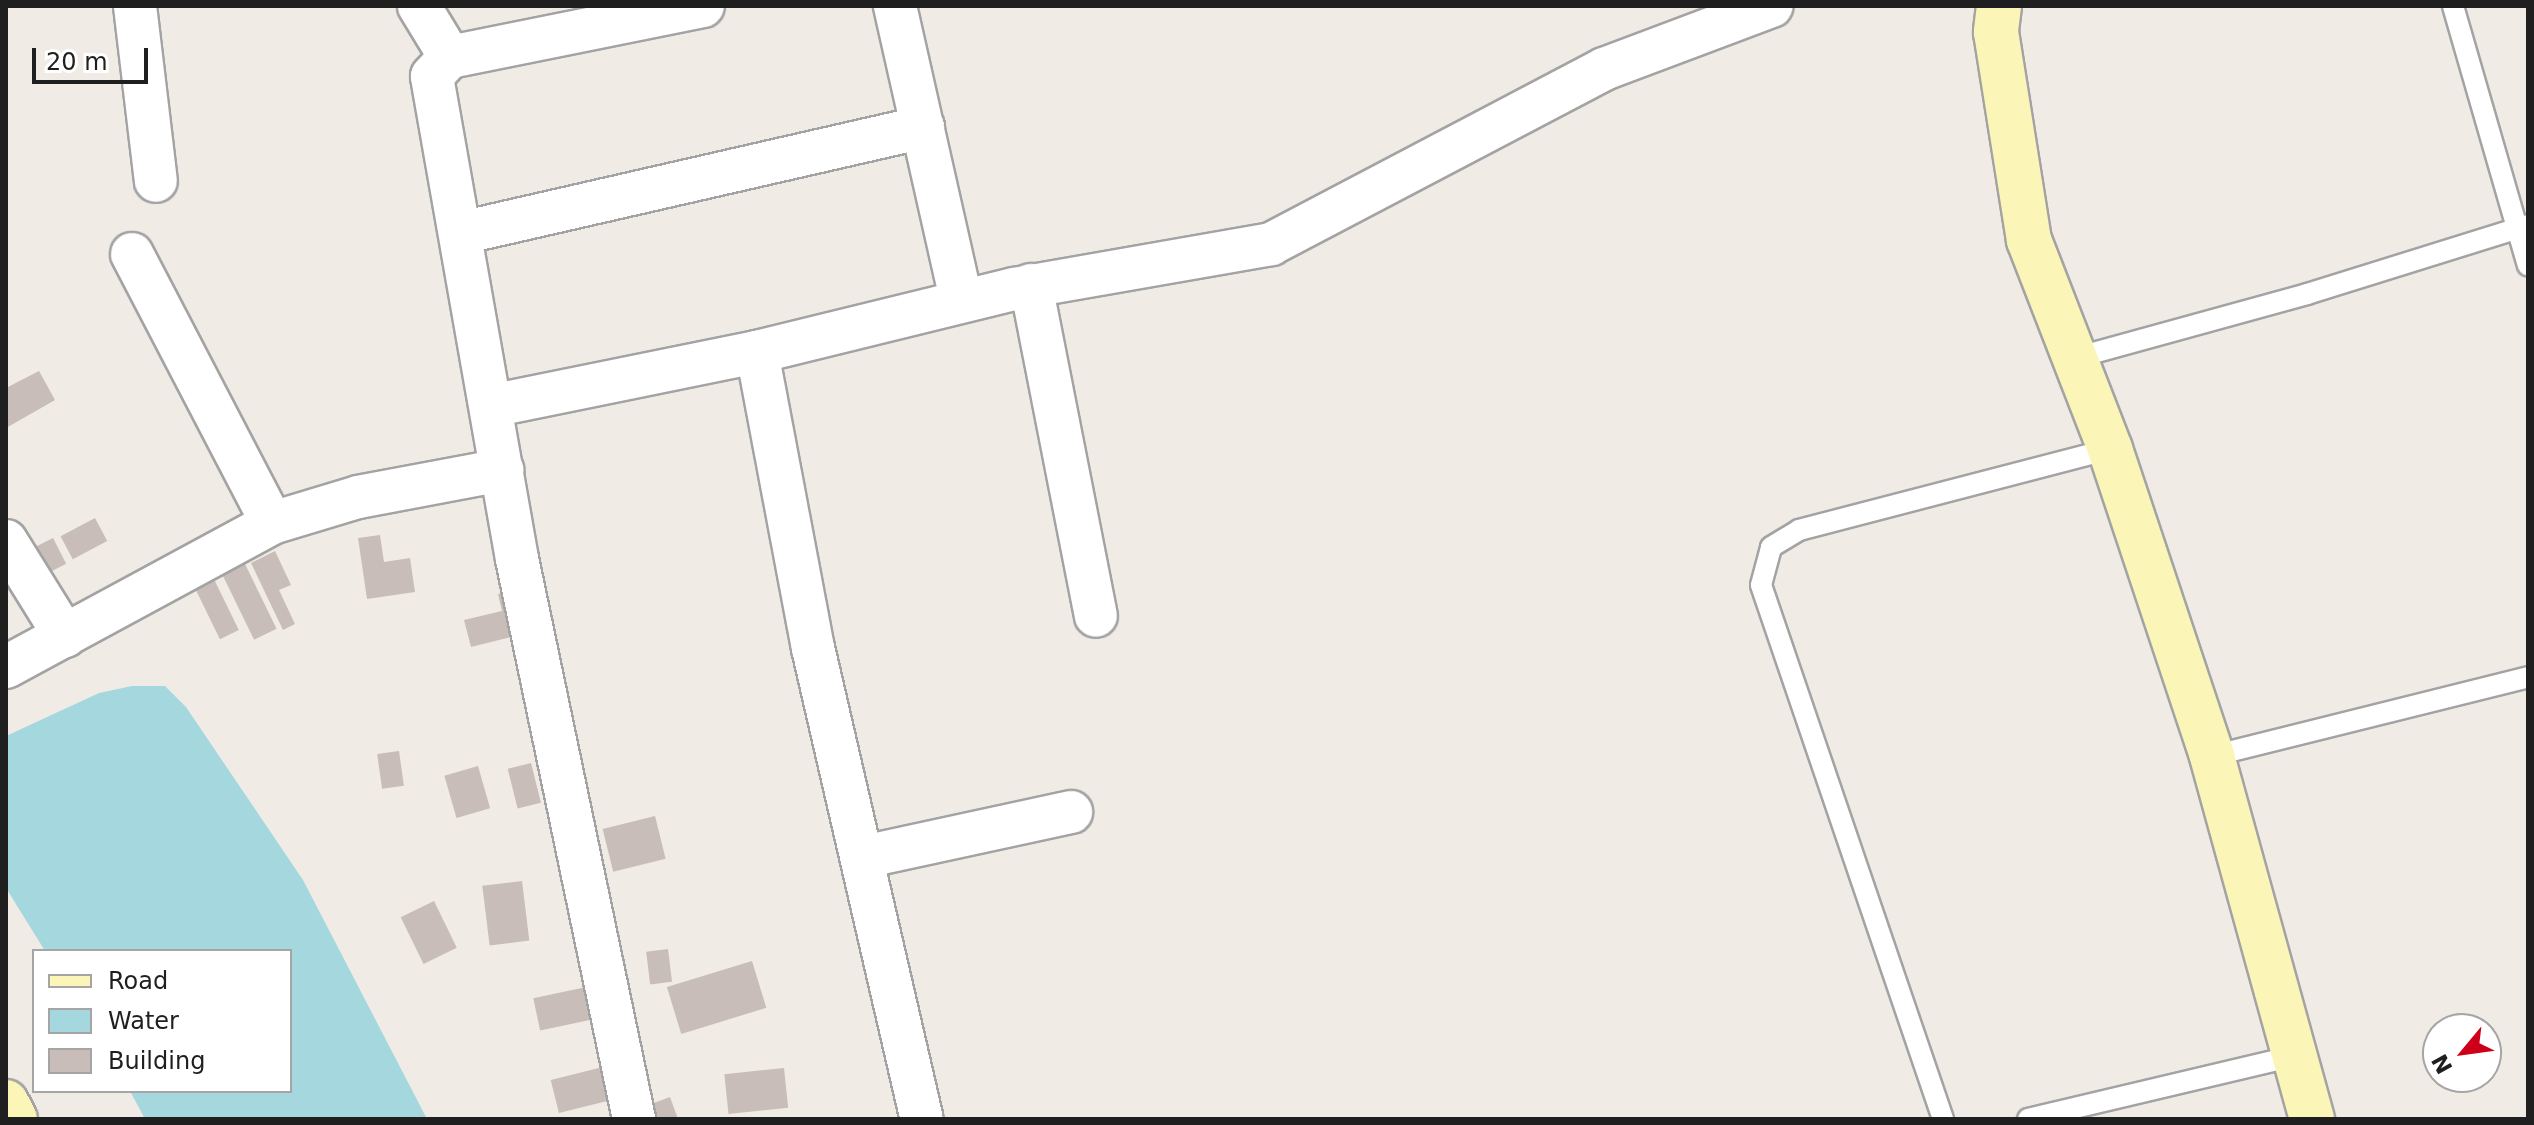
<!DOCTYPE html>
<style>
body{margin:0}
#map{position:relative;width:2534px;height:1125px;overflow:hidden;background:#f0ebe5;font-family:"DejaVu Sans",sans-serif}
div>[style]{position:absolute}
.water>*{inset:0;background:#a5d8de}
.building>*{inset:0;background:#c8bdb8;transform-origin:0 0}
.roads{filter:drop-shadow(2px 0 #a3a3a3) drop-shadow(-2px 0 #a3a3a3) drop-shadow(0 2px #a3a3a3) drop-shadow(0 -2px #a3a3a3)}
.lane>*{height:20px;margin:-10px;padding:0 10px;transform-origin:10px;border-radius:10px;background:#fff}
.street>*{height:42px;margin:-21px;padding:0 21px;transform-origin:21px;border-radius:21px;background:#fff}
.secondary>*{height:44px;margin:-22px;padding:0 22px;transform-origin:22px;border-radius:22px;background:#fbf6b8}
span{translate:-50% -50%;white-space:nowrap;text-align:center;line-height:1.15;-webkit-text-stroke:6px #fff;paint-order:stroke}
.frame{position:absolute;inset:0;border:8px solid #1f1f1f;pointer-events:none}
.legend{position:absolute;left:32px;top:949px;width:260px;height:144px;box-sizing:border-box;background:#fff;border:2px solid #a5a5a5;margin:0;padding:10px 14px;list-style:none;font-size:24px;color:#1f1f1f}
.legend li{display:flex;align-items:center;gap:16px;height:40px}
.legend b{width:40px;border:2px solid #a5a5a5}
.north{position:absolute;left:2422px;top:1013px;width:80px;height:80px;box-sizing:border-box;background:#fff;border:2px solid #a5a5a5;border-radius:50%;rotate:241deg;font-size:22px;font-weight:700;line-height:32px;text-align:center;color:#1f1f1f}
.north::after{content:'';display:block;margin:auto;width:28px;height:36px;background:#ce0019;clip-path:polygon(50% 0,100% 100%,50% 72%,0 100%)}
.scale{position:absolute;left:32px;top:48px;width:116px;height:36px;box-sizing:border-box;border:4px solid #1f1f1f;border-top:0;padding-left:10px;font-size:24px;line-height:28px;white-space:nowrap;color:#1f1f1f;-webkit-text-stroke:6px #fff;paint-order:stroke}
</style>
<div id="map">
<div class="water">
<div style="clip-path:polygon(132px 686px,165px 686px,186px 707px,303px 880px,427px 1119px,145px 1119px,130px 1091px,290px 1091px,290px 951px,45px 951px,6px 888px,6px 736px,99px 693px)"></div>
</div>
<div class="building">
<div style="clip-path:polygon(39px 371px,55px 400px,6px 428px,6px 388px)"></div>
<div style="left:95px;top:518px;width:26px;height:39px;rotate:62deg"></div>
<div style="clip-path:polygon(380px 535px,384px 562px,410px 558px,415px 592px,367px 599px,358px 538px)"></div>
<div style="left:53px;top:538px;width:29px;height:30px;rotate:63deg"></div>
<div style="clip-path:polygon(275px 551px,291px 585px,279px 590px,295px 624px,283px 630px,251px 563px)"></div>
<div style="left:245px;top:564px;width:72px;height:25px;rotate:64deg"></div>
<div style="left:209px;top:569px;width:68px;height:21px;rotate:64deg"></div>
<div style="clip-path:polygon(516px 590px,527px 633px,471px 647px,464px 620px,502px 611px,498px 594px)"></div>
<div style="left:399px;top:751px;width:35px;height:22px;rotate:82deg"></div>
<div style="left:531px;top:763px;width:41px;height:24px;rotate:76deg"></div>
<div style="left:478px;top:766px;width:44px;height:35px;rotate:74deg"></div>
<div style="left:655px;top:816px;width:44px;height:54px;rotate:76deg"></div>
<div style="left:522px;top:881px;width:60px;height:40px;rotate:83deg"></div>
<div style="left:434px;top:901px;width:52px;height:37px;rotate:64deg"></div>
<div style="left:668px;top:949px;width:33px;height:22px;rotate:83deg"></div>
<div style="left:752px;top:961px;width:49px;height:89px;rotate:73deg"></div>
<div style="left:591px;top:986px;width:33px;height:59px;rotate:78deg"></div>
<div style="left:607px;top:1066px;width:34px;height:58px;rotate:76deg"></div>
<div style="left:784px;top:1068px;width:40px;height:60px;rotate:84deg"></div>
<div style="clip-path:polygon(670px 1097px,678px 1119px,656px 1119px,651px 1104px)"></div>
</div>
<div class="roads">
<div class="lane">
<div style="left:2453px;top:6px;width:270px;rotate:73.9deg"></div>
<div style="left:2075px;top:358px;width:241px;rotate:-15.4deg"></div>
<div style="left:2307px;top:294px;width:232px;rotate:-17.3deg"></div>
<div style="left:2212px;top:756px;width:326px;rotate:-14deg"></div>
<div style="left:1943px;top:1119px;width:564px;rotate:-108.82deg"></div>
<div style="left:1761px;top:585px;width:39px;rotate:-75deg"></div>
<div style="left:1771px;top:547px;width:33px;rotate:-31deg"></div>
<div style="left:1799px;top:530px;width:321px;rotate:-14.6deg"></div>
<div style="left:2028px;top:1119px;width:270px;rotate:-13.3deg"></div>
</div>
<div class="street">
<div style="left:135px;top:6px;width:176px;rotate:83.2deg"></div>
<div style="left:419px;top:6px;width:60px;rotate:58.7deg"></div>
<div style="left:895px;top:6px;width:301px;rotate:77.3deg"></div>
<div style="left:461px;top:233px;width:474px;rotate:-12.9deg"></div>
<div style="left:132px;top:254px;width:303px;rotate:62.5deg"></div>
<div style="left:1031px;top:285px;width:337px;rotate:78.9deg"></div>
<div style="left:757px;top:352px;width:301px;rotate:79.3deg"></div>
<div style="left:813px;top:648px;width:483px;rotate:77deg"></div>
<div style="left:491px;top:406px;width:271px;rotate:-11.5deg"></div>
<div style="left:757px;top:352px;width:265px;rotate:-13.8deg"></div>
<div style="left:1014px;top:289px;width:261px;rotate:-9.9deg"></div>
<div style="left:1271px;top:244px;width:376px;rotate:-27.7deg"></div>
<div style="left:1604px;top:69px;width:179px;rotate:-20.6deg"></div>
<div style="left:6px;top:541px;width:112px;rotate:58.2deg"></div>
<div style="left:6px;top:667px;width:302px;rotate:-28.4deg"></div>
<div style="left:272px;top:523px;width:90px;rotate:-16.8deg"></div>
<div style="left:358px;top:497px;width:147px;rotate:-10.6deg"></div>
<div style="left:863px;top:857px;width:213px;rotate:-12.2deg"></div>
<div style="left:634px;top:1119px;width:572px;rotate:-101.8deg"></div>
<div style="left:517px;top:559px;width:490px;rotate:-100deg"></div>
<div style="left:432px;top:76px;width:26px;rotate:-47deg"></div>
<div style="left:450px;top:57px;width:258px;rotate:-11.4deg"></div>
</div>
<div class="secondary">
<div style="left:1999px;top:6px;width:26px;rotate:97deg"></div>
<div style="left:1996px;top:32px;width:211px;rotate:81deg"></div>
<div style="left:2029px;top:240px;width:224px;rotate:68.8deg"></div>
<div style="left:2110px;top:449px;width:324px;rotate:71.6deg"></div>
<div style="left:2212px;top:756px;width:377px;rotate:74.6deg"></div>
<div style="left:6px;top:1102px;width:19px;rotate:62deg"></div>
</div>
</div>
<div class="frame"></div>
<ul class="legend">
<li><b style="height:10px;background:#fbf6b8"></b>Road</li>
<li><b style="height:22px;background:#a5d8de"></b>Water</li>
<li><b style="height:22px;background:#c8bdb8"></b>Building</li>
</ul>
<div class="north">N</div>
<div class="scale">20 m</div>
</div>
